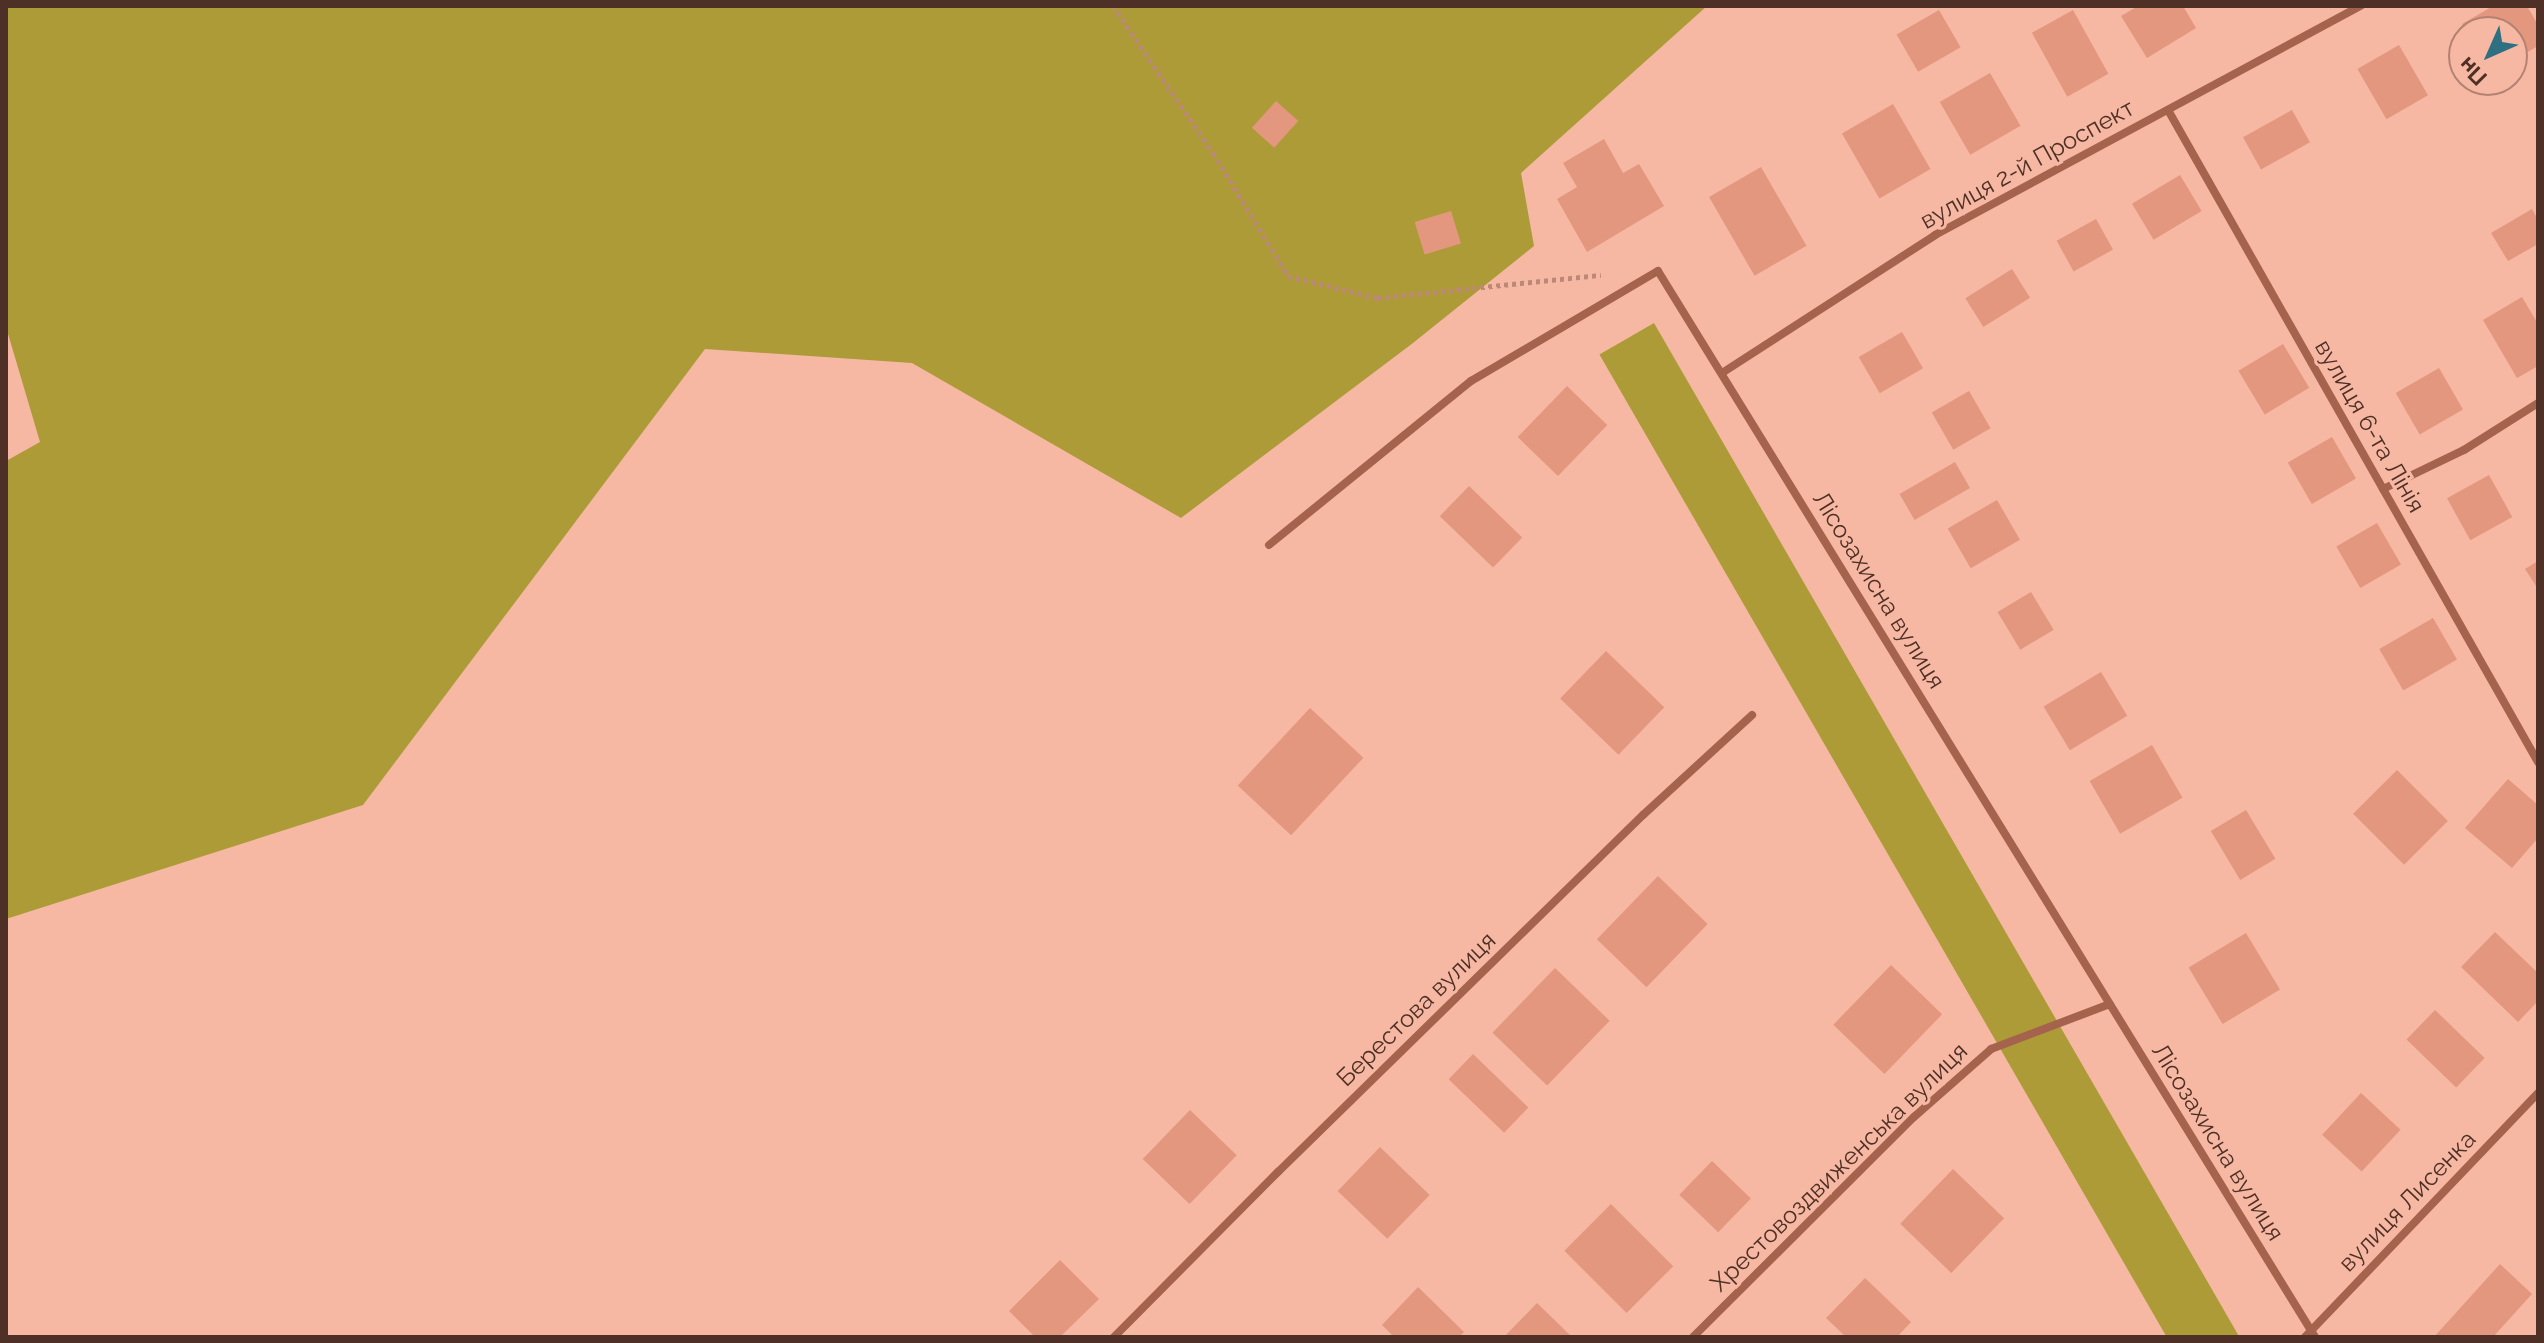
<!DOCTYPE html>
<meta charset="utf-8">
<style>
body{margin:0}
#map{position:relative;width:2544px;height:1343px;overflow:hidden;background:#f6b8a3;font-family:Raleway,sans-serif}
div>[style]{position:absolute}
.forest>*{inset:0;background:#ad9b38;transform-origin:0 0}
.building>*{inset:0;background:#e3977f;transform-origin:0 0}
.path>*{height:5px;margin-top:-2.5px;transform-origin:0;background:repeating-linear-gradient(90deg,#bc8978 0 4px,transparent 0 8px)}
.minor>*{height:8px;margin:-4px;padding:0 4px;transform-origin:4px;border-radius:4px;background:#a5624c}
span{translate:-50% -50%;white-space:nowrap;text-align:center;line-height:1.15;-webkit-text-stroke:6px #f6b8a3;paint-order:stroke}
.street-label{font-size:24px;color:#4f3026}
.frame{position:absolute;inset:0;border:8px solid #4f3026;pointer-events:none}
.north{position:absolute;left:2448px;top:16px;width:80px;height:80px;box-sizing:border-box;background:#f6b8a3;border:2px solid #b38271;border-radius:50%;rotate:225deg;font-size:22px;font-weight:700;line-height:32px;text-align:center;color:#4f3026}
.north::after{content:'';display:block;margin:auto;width:28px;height:36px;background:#2e7082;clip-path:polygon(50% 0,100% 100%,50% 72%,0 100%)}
</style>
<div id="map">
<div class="forest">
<div style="clip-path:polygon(6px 6px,1707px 6px,1521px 173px,1534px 246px,1413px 343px,1181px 518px,912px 363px,705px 349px,363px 805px,6px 919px,6px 461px,40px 442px,6px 327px)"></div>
<div style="left:1654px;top:323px;width:1176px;height:63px;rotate:60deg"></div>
</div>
<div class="building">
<div style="clip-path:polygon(2138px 6px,2183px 6px,2196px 28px,2147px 58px,2121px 16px)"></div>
<div style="clip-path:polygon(2493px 6px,2527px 6px,2538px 25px,2538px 46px,2512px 61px,2512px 32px,2467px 32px,2462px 24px)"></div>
<div style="left:1939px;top:10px;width:43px;height:49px;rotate:60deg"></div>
<div style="left:2073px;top:10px;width:73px;height:47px;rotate:61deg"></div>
<div style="left:2399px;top:45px;width:58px;height:48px;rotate:60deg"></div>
<div style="left:1990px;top:73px;width:61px;height:58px;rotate:60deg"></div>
<div style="left:1276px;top:101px;width:30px;height:36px;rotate:42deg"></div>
<div style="left:1893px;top:104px;width:75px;height:59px;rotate:60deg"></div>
<div style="left:2292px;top:110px;width:37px;height:56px;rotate:61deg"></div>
<div style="clip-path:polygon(1604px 139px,1623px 173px,1639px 164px,1664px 206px,1587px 252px,1557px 199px,1577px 187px,1563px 163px)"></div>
<div style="left:1761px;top:167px;width:91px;height:60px;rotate:60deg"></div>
<div style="left:2180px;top:175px;width:42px;height:56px;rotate:59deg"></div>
<div style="clip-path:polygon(2532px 209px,2538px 220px,2538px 244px,2508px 261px,2491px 233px)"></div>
<div style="left:1451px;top:211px;width:34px;height:38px;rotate:73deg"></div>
<div style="left:2096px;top:219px;width:35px;height:45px;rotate:61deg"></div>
<div style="left:2012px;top:269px;width:34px;height:55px;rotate:58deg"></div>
<div style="clip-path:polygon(2522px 297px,2538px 324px,2538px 366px,2517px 378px,2483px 320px)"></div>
<div style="left:1902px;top:332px;width:42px;height:50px;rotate:60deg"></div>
<div style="left:2283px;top:344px;width:51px;height:52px;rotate:59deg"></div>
<div style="left:2439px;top:368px;width:48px;height:50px;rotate:60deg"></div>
<div style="left:1567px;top:386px;width:56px;height:71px;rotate:44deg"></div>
<div style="left:1969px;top:391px;width:43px;height:43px;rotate:60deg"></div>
<div style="left:2332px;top:437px;width:48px;height:51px;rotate:60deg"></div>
<div style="left:1955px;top:462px;width:30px;height:64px;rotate:60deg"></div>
<div style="left:2489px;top:475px;width:48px;height:48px;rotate:61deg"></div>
<div style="left:1469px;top:486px;width:74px;height:42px;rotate:44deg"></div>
<div style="left:1997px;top:500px;width:46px;height:57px;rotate:60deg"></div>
<div style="left:2377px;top:523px;width:48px;height:47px;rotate:60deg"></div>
<div style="clip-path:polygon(2538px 561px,2538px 589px,2525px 569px)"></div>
<div style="left:2031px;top:592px;width:44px;height:39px;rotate:59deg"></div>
<div style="left:2433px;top:618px;width:48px;height:62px;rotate:60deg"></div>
<div style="left:1606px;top:651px;width:81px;height:66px;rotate:44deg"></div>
<div style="left:2101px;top:672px;width:51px;height:67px;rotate:59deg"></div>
<div style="left:1310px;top:708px;width:73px;height:106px;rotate:43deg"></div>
<div style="left:2152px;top:745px;width:61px;height:72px;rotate:60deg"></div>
<div style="left:2397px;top:770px;width:72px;height:62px;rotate:45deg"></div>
<div style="clip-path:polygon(2508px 779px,2538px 805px,2538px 838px,2512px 868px,2465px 828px)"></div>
<div style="left:2246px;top:810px;width:57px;height:41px;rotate:59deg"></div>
<div style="left:1658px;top:876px;width:69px;height:88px;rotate:44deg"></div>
<div style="clip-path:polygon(2495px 932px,2538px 973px,2538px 1001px,2518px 1022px,2461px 967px)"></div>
<div style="left:2246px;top:933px;width:66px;height:67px;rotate:59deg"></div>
<div style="left:1891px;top:965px;width:71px;height:83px;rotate:44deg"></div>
<div style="left:1555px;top:968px;width:76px;height:90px;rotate:44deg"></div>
<div style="left:2435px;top:1010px;width:69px;height:41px;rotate:44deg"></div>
<div style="left:1473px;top:1054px;width:77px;height:35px;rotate:44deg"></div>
<div style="left:2361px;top:1093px;width:54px;height:57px;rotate:43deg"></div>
<div style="left:1190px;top:1110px;width:65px;height:68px;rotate:44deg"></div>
<div style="left:1380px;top:1147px;width:69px;height:61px;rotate:44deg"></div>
<div style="left:1712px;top:1161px;width:54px;height:47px;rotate:44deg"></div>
<div style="left:1953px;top:1169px;width:71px;height:76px;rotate:44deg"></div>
<div style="left:1611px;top:1204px;width:88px;height:66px;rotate:45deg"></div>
<div style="clip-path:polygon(1060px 1260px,1099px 1299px,1060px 1337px,1035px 1337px,1009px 1311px)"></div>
<div style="clip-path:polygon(2500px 1264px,2532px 1294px,2493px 1337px,2434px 1337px)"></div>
<div style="clip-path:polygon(1865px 1278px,1911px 1322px,1897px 1337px,1846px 1337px,1826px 1318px)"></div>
<div style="clip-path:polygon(1418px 1287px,1464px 1332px,1459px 1337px,1394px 1337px,1382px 1325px)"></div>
<div style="clip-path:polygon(1537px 1303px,1572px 1337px,1504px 1337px)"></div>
</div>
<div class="path">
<div style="left:1113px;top:6px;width:178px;rotate:55.8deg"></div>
<div style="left:1213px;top:153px;width:144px;rotate:58.6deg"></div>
<div style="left:1288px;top:276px;width:92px;rotate:13.9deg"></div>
<div style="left:1377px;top:298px;width:225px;rotate:-5.9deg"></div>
</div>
<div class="minor">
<div style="left:2168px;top:110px;width:750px;rotate:60.43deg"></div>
<div style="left:1722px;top:373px;width:254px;rotate:-32.9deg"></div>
<div style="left:1935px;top:235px;width:484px;rotate:-28.3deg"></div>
<div style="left:2383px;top:489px;width:90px;rotate:-25.7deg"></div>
<div style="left:2464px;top:450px;width:88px;rotate:-32.4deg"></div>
<div style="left:1269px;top:545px;width:260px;rotate:-39.1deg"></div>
<div style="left:1471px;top:381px;width:217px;rotate:-30.5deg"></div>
<div style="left:1658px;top:271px;width:1252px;rotate:58.35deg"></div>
<div style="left:1114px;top:1337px;width:233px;rotate:-45.2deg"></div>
<div style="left:1278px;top:1172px;width:511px;rotate:-44.37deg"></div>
<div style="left:1643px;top:815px;width:148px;rotate:-42.5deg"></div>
<div style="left:1693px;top:1337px;width:312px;rotate:-44.9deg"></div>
<div style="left:1914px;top:1117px;width:103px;rotate:-41.4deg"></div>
<div style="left:1991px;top:1049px;width:127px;rotate:-20.7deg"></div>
<div style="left:2305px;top:1337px;width:337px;rotate:-46.3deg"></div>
</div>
<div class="street-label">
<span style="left:2027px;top:164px;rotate:-29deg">вулиця 2-й Проспект</span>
<span style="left:2370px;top:426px;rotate:60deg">вулиця 6-та Лінія</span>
<span style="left:1879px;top:590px;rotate:58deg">Лісозахисна вулиця</span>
<span style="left:1416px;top:1009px;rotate:-44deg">Берестова вулиця</span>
<span style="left:2218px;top:1142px;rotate:58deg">Лісозахисна вулиця</span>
<span style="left:1839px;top:1167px;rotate:-44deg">Хрестовоздвиженська вулиця</span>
<span style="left:2407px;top:1201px;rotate:-46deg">вулиця Лисенка</span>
</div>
<div class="frame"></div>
<div class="north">Пн</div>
</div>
